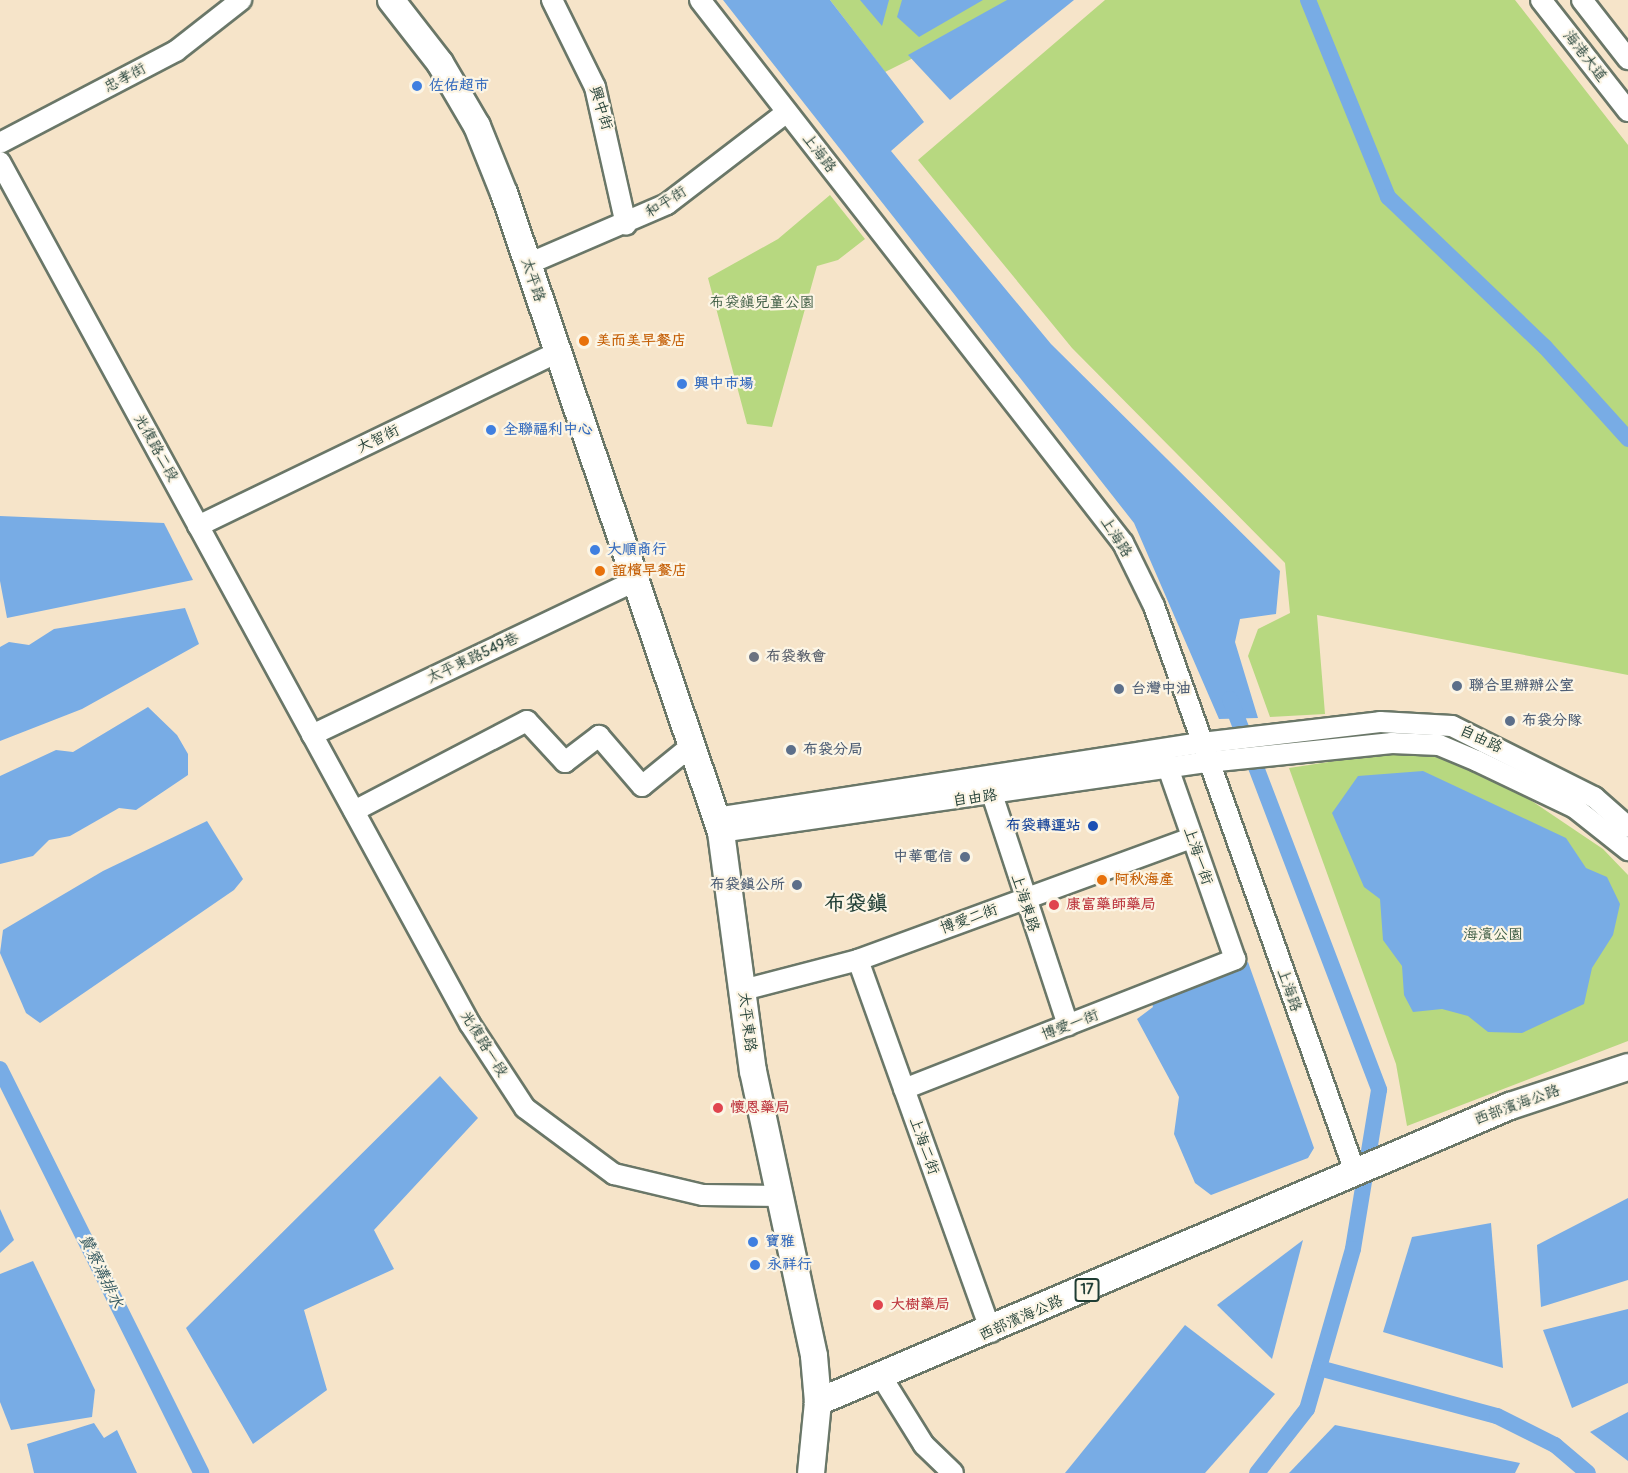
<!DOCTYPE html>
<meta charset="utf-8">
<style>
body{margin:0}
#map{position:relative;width:1628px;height:1473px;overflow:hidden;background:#f6e4c9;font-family:Pangolin,"LXGW WenKai TC",sans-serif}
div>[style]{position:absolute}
.green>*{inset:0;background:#b7d880}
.water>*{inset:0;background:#78ace5}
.canal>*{height:16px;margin:-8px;padding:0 8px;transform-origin:8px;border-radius:8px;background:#78ace5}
.roads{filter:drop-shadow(2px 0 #6a7768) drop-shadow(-2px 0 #6a7768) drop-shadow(0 2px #6a7768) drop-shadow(0 -2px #6a7768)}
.minor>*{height:20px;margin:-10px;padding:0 10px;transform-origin:10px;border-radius:10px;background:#fff}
.major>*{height:26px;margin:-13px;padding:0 13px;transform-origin:13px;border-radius:13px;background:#fff}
.dots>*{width:16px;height:16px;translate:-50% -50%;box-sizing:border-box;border:3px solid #fcf5e5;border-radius:50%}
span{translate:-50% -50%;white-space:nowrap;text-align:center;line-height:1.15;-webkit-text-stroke:4.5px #fcf5e5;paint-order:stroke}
.shield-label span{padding:2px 4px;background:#fcf5e5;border:2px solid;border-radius:4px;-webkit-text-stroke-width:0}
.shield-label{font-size:14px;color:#1f3d34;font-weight:700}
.street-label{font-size:15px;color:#1f3d34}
.shop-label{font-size:15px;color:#366cbe;font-weight:700}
.left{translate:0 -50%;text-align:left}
.park-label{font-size:15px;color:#3d5c43}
.food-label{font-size:15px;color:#c56008;font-weight:700}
.worship-label{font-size:15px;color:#5b616d;font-weight:700}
.service-label{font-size:15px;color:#4e5e75;font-weight:700}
.right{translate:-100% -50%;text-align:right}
.transit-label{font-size:15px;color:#164399;font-weight:700}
.health-label{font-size:15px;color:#be3a42;font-weight:700}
.water-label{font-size:16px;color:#355960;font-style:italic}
.district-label{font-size:21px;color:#1f3d34;font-weight:700}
</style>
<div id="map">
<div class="green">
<div style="clip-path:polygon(830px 0,1030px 0,885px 72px)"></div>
<div style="clip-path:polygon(1105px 0,1515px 0,1628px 145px,1628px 675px,1317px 615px,1325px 714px,1270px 717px,1248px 656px,1258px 629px,1290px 613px,1285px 563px,1072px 348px,918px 160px)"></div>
<div style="clip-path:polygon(830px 195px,865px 239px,838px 260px,817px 266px,772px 427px,747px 424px,708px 278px,778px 239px)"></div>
<div style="clip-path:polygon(1395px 752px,1432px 753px,1499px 779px,1603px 849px,1628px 875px,1628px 1041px,1407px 1126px,1396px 1064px,1289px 768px)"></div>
</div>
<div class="water">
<div style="clip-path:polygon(723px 0,830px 0,924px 122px,891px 151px,1051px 344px,1280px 571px,1276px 614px,1240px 619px,1235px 642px,1258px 718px,1219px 719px,1134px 523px)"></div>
<div style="clip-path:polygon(860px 0,889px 0,882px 26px)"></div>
<div style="clip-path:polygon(902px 0,983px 0,919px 37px,897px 17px)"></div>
<div style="clip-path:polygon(1007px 0,1074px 0,950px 100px,908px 55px)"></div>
<div style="clip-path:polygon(0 516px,164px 523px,193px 580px,7px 618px,0 581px)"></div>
<div style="clip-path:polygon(185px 608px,199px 644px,82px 709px,0 741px,0 647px,9px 642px,29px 645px,54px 629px)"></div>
<div style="clip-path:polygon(148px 707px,177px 735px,188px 754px,188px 775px,136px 810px,119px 808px,70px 836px,49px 840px,33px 856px,0 864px,0 776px,56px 750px,73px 752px)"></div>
<div style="clip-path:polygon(1423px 771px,1566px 838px,1586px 868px,1607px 877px,1620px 904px,1613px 935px,1592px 968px,1584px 1004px,1522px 1033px,1488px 1032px,1468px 1016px,1442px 1009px,1413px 1012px,1404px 995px,1402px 966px,1383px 940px,1380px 899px,1364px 887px,1332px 813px,1358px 776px)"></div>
<div style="clip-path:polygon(207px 821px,243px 879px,234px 890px,40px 1023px,26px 1013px,0 953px,3px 930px,103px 871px)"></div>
<div style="clip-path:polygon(1248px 962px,1314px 1148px,1308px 1158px,1211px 1195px,1195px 1183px,1174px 1134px,1179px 1097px,1137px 1019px,1153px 1007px,1150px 997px)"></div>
<div style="clip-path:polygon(440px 1076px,478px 1118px,374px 1230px,394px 1269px,304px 1310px,327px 1390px,253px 1444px,186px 1328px)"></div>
<div style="clip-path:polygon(1628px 1198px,1628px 1280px,1541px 1307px,1537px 1245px)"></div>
<div style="clip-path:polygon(0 1209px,14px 1240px,0 1253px)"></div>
<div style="clip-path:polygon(1491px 1223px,1503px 1368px,1383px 1332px,1412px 1237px)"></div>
<div style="clip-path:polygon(1303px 1240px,1272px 1359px,1217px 1305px)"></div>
<div style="clip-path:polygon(33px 1261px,95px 1390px,92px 1417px,11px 1430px,0 1402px,0 1274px)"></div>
<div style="clip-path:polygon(1628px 1309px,1628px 1383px,1572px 1408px,1543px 1330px)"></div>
<div style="clip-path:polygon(1185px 1325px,1275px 1394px,1205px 1473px,1065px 1473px)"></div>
<div style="clip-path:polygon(1628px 1412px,1628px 1461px,1590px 1432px)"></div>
<div style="clip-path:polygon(94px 1423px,104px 1438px,117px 1430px,137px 1473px,34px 1473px,27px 1444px)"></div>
<div style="clip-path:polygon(1335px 1425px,1520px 1463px,1515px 1473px,1289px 1473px)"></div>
</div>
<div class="canal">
<div style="left:1308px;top:0;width:213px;rotate:67.9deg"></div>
<div style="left:1388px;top:197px;width:217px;rotate:43.7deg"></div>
<div style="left:1545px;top:347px;width:124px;rotate:47.9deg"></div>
<div style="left:1230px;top:699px;width:418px;rotate:69.1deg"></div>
<div style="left:1379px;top:1090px;width:161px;rotate:99.3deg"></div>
<div style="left:1353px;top:1249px;width:166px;rotate:106deg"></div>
<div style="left:1307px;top:1409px;width:81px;rotate:128deg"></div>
<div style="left:0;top:1069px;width:451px;rotate:63.5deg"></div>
<div style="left:1319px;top:1368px;width:184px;rotate:15.1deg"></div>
<div style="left:1497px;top:1416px;width:65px;rotate:26.6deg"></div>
<div style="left:1555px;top:1445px;width:43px;rotate:40.3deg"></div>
</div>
<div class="roads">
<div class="minor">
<div style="left:552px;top:0;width:97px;rotate:63.7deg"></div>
<div style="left:595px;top:87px;width:141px;rotate:77.3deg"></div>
<div style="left:700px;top:0;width:688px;rotate:52.08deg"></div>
<div style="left:1123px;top:543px;width:70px;rotate:63.8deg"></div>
<div style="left:1154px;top:606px;width:601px;rotate:70.45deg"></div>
<div style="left:1541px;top:0;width:141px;rotate:51.9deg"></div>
<div style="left:1582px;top:0;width:75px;rotate:52.1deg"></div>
<div style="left:0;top:143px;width:199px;rotate:-27.6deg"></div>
<div style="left:176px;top:51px;width:83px;rotate:-38.1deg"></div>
<div style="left:0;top:162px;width:982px;rotate:61.4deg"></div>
<div style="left:470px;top:1024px;width:100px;rotate:56.8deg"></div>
<div style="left:525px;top:1108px;width:111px;rotate:36.6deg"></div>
<div style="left:614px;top:1174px;width:91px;rotate:13.3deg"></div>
<div style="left:703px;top:1195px;width:77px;rotate:0.7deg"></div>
<div style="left:528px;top:264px;width:151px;rotate:-23.3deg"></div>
<div style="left:667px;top:204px;width:151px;rotate:-37.5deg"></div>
<div style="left:198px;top:526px;width:400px;rotate:-25.8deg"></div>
<div style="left:312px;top:735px;width:358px;rotate:-25.5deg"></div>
<div style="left:989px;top:785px;width:253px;rotate:71.8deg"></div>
<div style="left:354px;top:811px;width:195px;rotate:-27.5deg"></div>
<div style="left:527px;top:721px;width:56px;rotate:47.2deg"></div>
<div style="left:565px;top:762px;width:43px;rotate:-37.4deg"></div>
<div style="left:599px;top:736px;width:66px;rotate:49.3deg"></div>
<div style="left:642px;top:786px;width:63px;rotate:-39.2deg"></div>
<div style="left:716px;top:818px;width:492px;rotate:-8.8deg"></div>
<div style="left:1202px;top:743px;width:179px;rotate:-6.7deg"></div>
<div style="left:1380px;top:722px;width:72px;rotate:3.2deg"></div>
<div style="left:1452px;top:726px;width:159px;rotate:26.6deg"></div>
<div style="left:1594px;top:797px;width:45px;rotate:41.4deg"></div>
<div style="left:721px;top:832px;width:492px;rotate:-8.2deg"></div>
<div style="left:1208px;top:762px;width:185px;rotate:-5.9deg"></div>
<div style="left:1392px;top:743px;width:47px;rotate:2.4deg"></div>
<div style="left:1439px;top:745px;width:41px;rotate:22.8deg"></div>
<div style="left:1477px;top:761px;width:109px;rotate:25.6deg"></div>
<div style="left:1575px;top:808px;width:68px;rotate:38.4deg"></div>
<div style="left:858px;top:960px;width:395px;rotate:70.3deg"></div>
<div style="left:743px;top:990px;width:119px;rotate:-14.6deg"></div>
<div style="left:858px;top:960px;width:356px;rotate:-20.1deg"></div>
<div style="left:904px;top:1089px;width:356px;rotate:-21.4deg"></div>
<div style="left:1235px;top:959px;width:212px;rotate:-109.3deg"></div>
<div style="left:881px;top:1376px;width:81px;rotate:58.1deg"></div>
<div style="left:924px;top:1445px;width:40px;rotate:44deg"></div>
</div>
<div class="major">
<div style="left:391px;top:0;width:80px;rotate:52.1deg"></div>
<div style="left:440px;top:63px;width:73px;rotate:59.6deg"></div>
<div style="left:477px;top:126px;width:72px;rotate:68.1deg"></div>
<div style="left:504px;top:193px;width:675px;rotate:71.24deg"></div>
<div style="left:721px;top:832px;width:241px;rotate:82.4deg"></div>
<div style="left:753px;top:1071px;width:291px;rotate:77.9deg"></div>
<div style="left:814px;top:1356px;width:46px;rotate:85deg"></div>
<div style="left:818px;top:1402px;width:71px;rotate:95.6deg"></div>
<div style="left:818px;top:1402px;width:753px;rotate:-23.16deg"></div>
<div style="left:1510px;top:1106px;width:124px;rotate:-18.3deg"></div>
</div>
</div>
<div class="dots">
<div style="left:417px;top:86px;background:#3f7fe0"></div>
<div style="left:584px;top:341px;background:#e8710a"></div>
<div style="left:682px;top:384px;background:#3f7fe0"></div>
<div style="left:491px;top:430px;background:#3f7fe0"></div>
<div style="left:595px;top:550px;background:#3f7fe0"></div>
<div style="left:600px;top:571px;background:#e8710a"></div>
<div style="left:754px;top:657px;background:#6b7280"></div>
<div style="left:1457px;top:686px;background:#5c6f8a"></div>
<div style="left:1119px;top:689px;background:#5c6f8a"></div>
<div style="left:1510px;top:721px;background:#5c6f8a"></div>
<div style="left:791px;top:750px;background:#5c6f8a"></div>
<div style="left:1093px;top:826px;background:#1a4fb4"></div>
<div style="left:965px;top:857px;background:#5c6f8a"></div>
<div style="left:1102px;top:880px;background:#e8710a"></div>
<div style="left:797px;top:885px;background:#5c6f8a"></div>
<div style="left:1054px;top:905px;background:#e0444e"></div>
<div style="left:718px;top:1108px;background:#e0444e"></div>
<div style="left:753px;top:1242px;background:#3f7fe0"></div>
<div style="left:755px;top:1265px;background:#3f7fe0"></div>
<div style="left:878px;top:1305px;background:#e0444e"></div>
</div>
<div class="shield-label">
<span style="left:1087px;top:1290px">17</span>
</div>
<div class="street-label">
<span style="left:1585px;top:56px;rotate:52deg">海港大道</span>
<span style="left:125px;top:78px;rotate:-28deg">忠孝街</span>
<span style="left:601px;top:108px;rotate:73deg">興中街</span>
<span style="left:819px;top:153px;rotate:52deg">上海路</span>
<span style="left:666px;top:202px;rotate:-32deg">和平街</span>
<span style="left:533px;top:280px;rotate:71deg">太平路</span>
<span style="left:378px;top:439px;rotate:-26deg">大智街</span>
<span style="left:156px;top:448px;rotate:61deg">光復路二段</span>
<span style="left:1116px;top:537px;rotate:57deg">上海路</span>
<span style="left:473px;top:658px;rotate:-25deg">太平東路549巷</span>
<span style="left:1481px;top:739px;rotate:25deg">自由路</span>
<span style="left:975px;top:798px;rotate:-8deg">自由路</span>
<span style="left:1198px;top:856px;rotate:71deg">上海一街</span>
<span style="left:1025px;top:903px;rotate:72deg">上海東路</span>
<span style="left:969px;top:919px;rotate:-20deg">博愛二街</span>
<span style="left:1289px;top:990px;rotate:70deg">上海路</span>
<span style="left:747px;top:1022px;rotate:83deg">太平東路</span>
<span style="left:1070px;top:1025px;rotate:-21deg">博愛一街</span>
<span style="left:484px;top:1044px;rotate:58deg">光復路一段</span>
<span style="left:1517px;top:1105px;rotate:-20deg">西部濱海公路</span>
<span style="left:924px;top:1146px;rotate:70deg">上海二街</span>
<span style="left:1021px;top:1318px;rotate:-24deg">西部濱海公路</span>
</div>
<div class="shop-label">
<span class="left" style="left:429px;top:86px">佐佑超市</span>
<span class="left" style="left:694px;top:384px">興中市場</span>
<span class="left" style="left:503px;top:430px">全聯福利中心</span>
<span class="left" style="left:607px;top:550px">大順商行</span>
<span class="left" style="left:765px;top:1242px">寶雅</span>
<span class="left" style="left:767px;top:1265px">永祥行</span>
</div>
<div class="park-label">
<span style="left:762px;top:303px">布袋鎮兒童公園</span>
<span style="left:1493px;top:935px">海濱公園</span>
</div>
<div class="food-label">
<span class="left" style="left:596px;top:341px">美而美早餐店</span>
<span class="left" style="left:612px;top:571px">誼檳早餐店</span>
<span class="left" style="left:1114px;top:880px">阿秋海產</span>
</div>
<div class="worship-label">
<span class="left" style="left:766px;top:657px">布袋教會</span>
</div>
<div class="service-label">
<span class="left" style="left:1469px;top:686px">聯合里辦辦公室</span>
<span class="left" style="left:1131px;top:689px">台灣中油</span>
<span class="left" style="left:1522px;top:721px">布袋分隊</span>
<span class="left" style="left:803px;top:750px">布袋分局</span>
<span class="right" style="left:953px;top:857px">中華電信</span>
<span class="right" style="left:785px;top:885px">布袋鎮公所</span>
</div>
<div class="transit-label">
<span class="right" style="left:1081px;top:826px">布袋轉運站</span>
</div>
<div class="health-label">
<span class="left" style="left:1066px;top:905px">康富藥師藥局</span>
<span class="left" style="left:730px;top:1108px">懷恩藥局</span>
<span class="left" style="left:890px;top:1305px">大樹藥局</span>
</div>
<div class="water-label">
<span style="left:101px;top:1271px;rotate:64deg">贊寮溝排水</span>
</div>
<div class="district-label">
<span style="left:856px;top:904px">布袋鎮</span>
</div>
</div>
